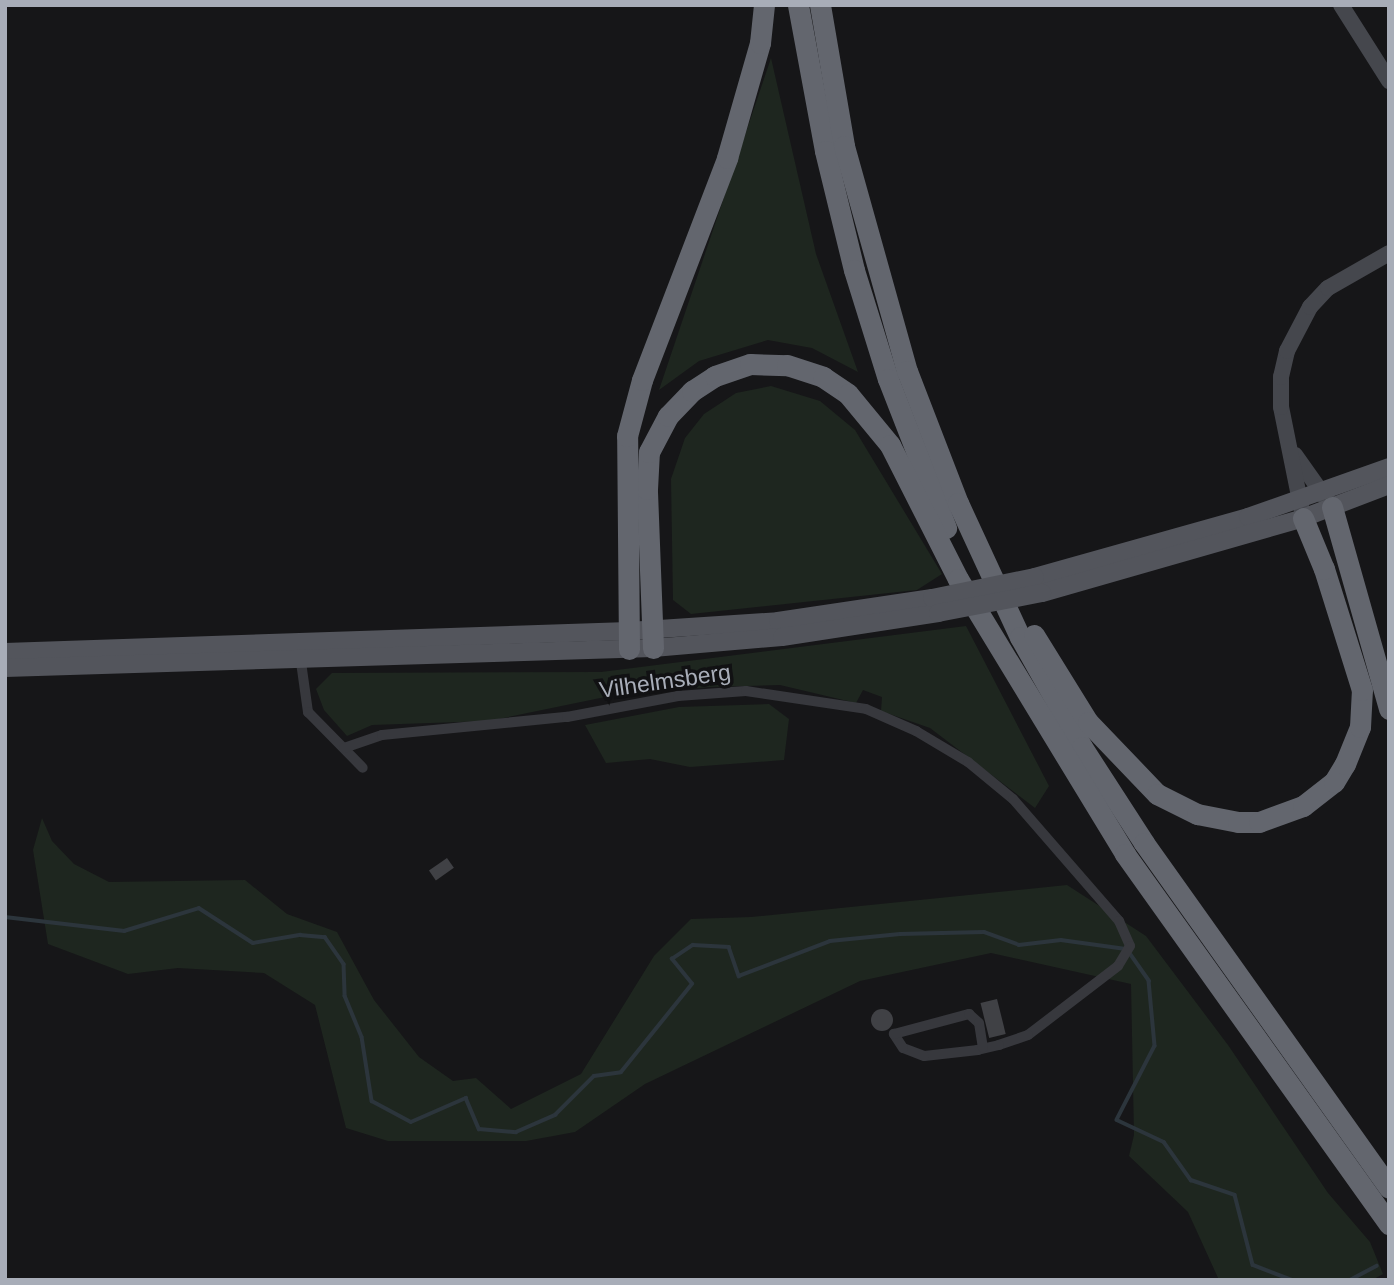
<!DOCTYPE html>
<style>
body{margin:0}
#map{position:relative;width:1394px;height:1285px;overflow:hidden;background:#161618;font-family:Helvetica,sans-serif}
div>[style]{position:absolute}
.green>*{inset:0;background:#1e261f}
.stream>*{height:3.5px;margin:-1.75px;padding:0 1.75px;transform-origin:1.75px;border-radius:1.75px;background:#2c353c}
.building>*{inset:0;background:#404145;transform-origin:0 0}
.round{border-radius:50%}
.street>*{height:10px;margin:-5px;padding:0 5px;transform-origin:5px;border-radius:5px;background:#37383d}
.secondary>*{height:16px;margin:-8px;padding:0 8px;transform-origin:8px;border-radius:8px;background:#45474d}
.primary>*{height:18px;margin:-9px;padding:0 9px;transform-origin:9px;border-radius:9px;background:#53555c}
.highway>*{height:21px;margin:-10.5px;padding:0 10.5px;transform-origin:10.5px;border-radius:10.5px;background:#63666e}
.primary-bridge>*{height:18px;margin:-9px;padding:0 9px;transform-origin:9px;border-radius:9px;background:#53555c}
span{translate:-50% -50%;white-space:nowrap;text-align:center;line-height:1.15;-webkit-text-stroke:7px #111113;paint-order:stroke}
.street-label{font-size:23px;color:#a8adb8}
.frame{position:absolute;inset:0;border:7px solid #a8adb8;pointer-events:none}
</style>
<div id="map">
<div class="green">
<div style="clip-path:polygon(771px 58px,816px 254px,858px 372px,812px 348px,768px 340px,699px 361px,659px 390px)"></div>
<div style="clip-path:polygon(771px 386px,820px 401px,855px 430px,942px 574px,917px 590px,691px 614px,673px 600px,671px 479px,685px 438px,704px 414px,736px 393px)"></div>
<div style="clip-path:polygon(966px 626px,1049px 786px,1035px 808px,930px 728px,881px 711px,882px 697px,863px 690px,856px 703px,780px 685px,709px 687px,610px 696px,489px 721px,372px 725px,347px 736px,324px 710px,316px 689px,332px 673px,601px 672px)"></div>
<div style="clip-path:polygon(769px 704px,789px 719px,784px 760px,690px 767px,650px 759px,606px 763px,585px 725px,679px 707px)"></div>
<div style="clip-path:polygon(42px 818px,52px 841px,74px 864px,109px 882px,245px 880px,287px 914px,337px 932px,374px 1000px,419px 1057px,453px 1081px,476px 1078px,511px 1109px,581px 1074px,654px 956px,691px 919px,751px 917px,1067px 885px,1146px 936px,1228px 1045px,1328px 1193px,1370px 1242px,1383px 1274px,1372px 1280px,1219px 1280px,1188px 1212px,1129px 1156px,1134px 1135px,1131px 984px,991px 953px,860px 981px,645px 1084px,575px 1132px,526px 1141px,388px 1141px,346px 1128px,315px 1005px,264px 973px,178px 968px,128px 974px,48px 944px,33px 850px)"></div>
</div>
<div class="stream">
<div style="left:5px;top:917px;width:120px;rotate:6.7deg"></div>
<div style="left:124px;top:931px;width:78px;rotate:-17deg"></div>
<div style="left:199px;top:908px;width:64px;rotate:32.9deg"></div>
<div style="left:253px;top:943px;width:48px;rotate:-9.7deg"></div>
<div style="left:300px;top:935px;width:25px;rotate:5deg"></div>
<div style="left:325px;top:937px;width:33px;rotate:55deg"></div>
<div style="left:344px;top:964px;width:32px;rotate:88deg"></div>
<div style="left:345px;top:996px;width:44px;rotate:67.5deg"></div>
<div style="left:362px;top:1037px;width:65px;rotate:81.1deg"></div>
<div style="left:372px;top:1101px;width:44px;rotate:28.3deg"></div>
<div style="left:411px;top:1122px;width:60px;rotate:-23.6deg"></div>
<div style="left:466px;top:1098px;width:34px;rotate:67deg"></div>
<div style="left:479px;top:1129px;width:37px;rotate:5deg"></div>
<div style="left:516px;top:1132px;width:43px;rotate:-23.6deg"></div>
<div style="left:555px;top:1115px;width:55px;rotate:-45deg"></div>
<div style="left:594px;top:1076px;width:27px;rotate:-8deg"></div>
<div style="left:621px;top:1072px;width:113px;rotate:-51.1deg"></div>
<div style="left:692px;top:984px;width:32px;rotate:-129deg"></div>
<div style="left:672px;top:959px;width:25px;rotate:-34deg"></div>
<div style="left:693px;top:945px;width:36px;rotate:3deg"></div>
<div style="left:729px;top:947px;width:31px;rotate:71deg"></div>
<div style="left:739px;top:976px;width:97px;rotate:-21deg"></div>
<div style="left:830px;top:941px;width:70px;rotate:-5.7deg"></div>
<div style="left:900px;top:934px;width:84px;rotate:-1.4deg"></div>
<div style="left:984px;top:932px;width:37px;rotate:20deg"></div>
<div style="left:1019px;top:945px;width:42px;rotate:-6.8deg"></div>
<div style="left:1061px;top:940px;width:67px;rotate:7.8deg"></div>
<div style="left:1127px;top:949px;width:39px;rotate:55deg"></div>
<div style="left:1149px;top:981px;width:65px;rotate:84.7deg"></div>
<div style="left:1155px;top:1046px;width:83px;rotate:117.2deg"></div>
<div style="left:1117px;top:1120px;width:52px;rotate:25.1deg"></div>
<div style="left:1164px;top:1142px;width:47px;rotate:54.6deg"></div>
<div style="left:1191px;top:1180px;width:46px;rotate:18.8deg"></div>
<div style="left:1235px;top:1195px;width:72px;rotate:75.6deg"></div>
<div style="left:1253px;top:1265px;width:42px;rotate:21deg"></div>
<div style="left:1350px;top:1280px;width:30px;rotate:-28deg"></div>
</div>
<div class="building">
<div style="left:447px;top:858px;width:12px;height:22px;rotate:55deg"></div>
<div style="left:997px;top:999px;width:36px;height:17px;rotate:76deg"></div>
<div class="round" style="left:871px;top:1009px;width:22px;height:22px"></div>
</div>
<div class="street">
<div style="left:300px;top:655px;width:58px;rotate:82deg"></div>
<div style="left:308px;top:712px;width:78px;rotate:45.5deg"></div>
<div style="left:344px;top:748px;width:40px;rotate:-18.9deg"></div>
<div style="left:382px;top:735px;width:186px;rotate:-5.6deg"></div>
<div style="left:567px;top:717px;width:113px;rotate:-10.7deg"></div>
<div style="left:678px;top:696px;width:68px;rotate:-4.2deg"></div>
<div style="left:746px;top:691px;width:121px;rotate:8.5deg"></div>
<div style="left:866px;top:709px;width:55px;rotate:23.7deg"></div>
<div style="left:916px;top:731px;width:61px;rotate:30.8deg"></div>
<div style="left:968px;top:762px;width:58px;rotate:39.4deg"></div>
<div style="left:1013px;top:799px;width:162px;rotate:49deg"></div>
<div style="left:1119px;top:921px;width:27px;rotate:66deg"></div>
<div style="left:1130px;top:946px;width:23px;rotate:121deg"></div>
<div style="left:1118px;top:966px;width:113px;rotate:142.5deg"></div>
<div style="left:1028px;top:1035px;width:31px;rotate:161deg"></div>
<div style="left:999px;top:1045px;width:22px;rotate:167deg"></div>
<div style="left:978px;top:1050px;width:54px;rotate:173.7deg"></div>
<div style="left:924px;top:1056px;width:22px;rotate:-159deg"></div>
<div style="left:903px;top:1048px;width:17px;rotate:-123deg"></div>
<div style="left:894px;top:1034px;width:78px;rotate:-14.9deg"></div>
<div style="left:969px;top:1014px;width:13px;rotate:42deg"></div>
<div style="left:979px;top:1023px;width:25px;rotate:81deg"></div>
</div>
<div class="secondary">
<div style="left:1341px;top:5px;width:90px;rotate:57.7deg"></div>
<div style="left:1295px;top:455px;width:64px;rotate:54.6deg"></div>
<div style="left:1302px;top:511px;width:106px;rotate:-101.4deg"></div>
<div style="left:1281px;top:407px;width:30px;rotate:-90deg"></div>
<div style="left:1281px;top:377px;width:27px;rotate:-77deg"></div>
<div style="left:1287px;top:351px;width:50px;rotate:-62.4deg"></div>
<div style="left:1310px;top:307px;width:26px;rotate:-47deg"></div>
<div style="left:1328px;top:288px;width:70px;rotate:-29.8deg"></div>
</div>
<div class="primary">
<div style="left:1035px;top:577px;width:221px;rotate:-15.7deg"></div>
<div style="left:1248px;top:517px;width:150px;rotate:-19.5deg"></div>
<div style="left:1042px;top:593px;width:272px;rotate:-16deg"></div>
<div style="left:1303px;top:518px;width:92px;rotate:-21deg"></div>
<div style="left:5px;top:652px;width:624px;rotate:-1.93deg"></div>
<div style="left:629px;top:631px;width:149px;rotate:-3.8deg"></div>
<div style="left:778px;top:621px;width:156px;rotate:-8.5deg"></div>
<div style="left:5px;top:668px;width:648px;rotate:-1.77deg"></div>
<div style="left:653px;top:648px;width:129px;rotate:-4.9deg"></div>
<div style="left:782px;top:637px;width:158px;rotate:-8.7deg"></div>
</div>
<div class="highway">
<div style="left:798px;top:5px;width:148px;rotate:79.5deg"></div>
<div style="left:825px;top:151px;width:122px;rotate:76.3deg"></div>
<div style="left:854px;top:270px;width:114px;rotate:72.7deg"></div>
<div style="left:888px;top:379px;width:160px;rotate:68.7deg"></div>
<div style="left:820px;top:5px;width:143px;rotate:80.3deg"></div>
<div style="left:844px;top:146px;width:234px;rotate:74.4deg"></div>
<div style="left:907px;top:371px;width:142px;rotate:68.9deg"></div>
<div style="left:958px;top:503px;width:148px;rotate:65.2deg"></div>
<div style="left:1020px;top:637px;width:126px;rotate:60.6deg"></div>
<div style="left:1082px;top:747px;width:114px;rotate:57.1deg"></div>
<div style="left:1144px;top:843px;width:423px;rotate:54.6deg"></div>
<div style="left:1332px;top:507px;width:210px;rotate:74.2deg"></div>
<div style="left:1034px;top:635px;width:102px;rotate:58.2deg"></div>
<div style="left:1088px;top:722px;width:100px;rotate:46.2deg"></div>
<div style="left:1157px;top:794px;width:45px;rotate:26.6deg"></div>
<div style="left:1197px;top:814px;width:42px;rotate:11deg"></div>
<div style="left:1238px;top:822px;width:21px"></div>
<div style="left:1259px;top:822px;width:47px;rotate:-20deg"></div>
<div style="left:1303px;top:806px;width:39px;rotate:-38deg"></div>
<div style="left:1334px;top:782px;width:21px;rotate:-59deg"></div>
<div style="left:1345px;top:764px;width:40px;rotate:-68deg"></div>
<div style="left:1360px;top:727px;width:37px;rotate:-87deg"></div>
<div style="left:1362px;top:690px;width:127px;rotate:-107.4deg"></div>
<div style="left:1324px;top:569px;width:55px;rotate:-112.4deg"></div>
<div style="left:653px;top:648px;width:159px;rotate:-92.2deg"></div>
<div style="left:647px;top:489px;width:37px;rotate:-87deg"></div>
<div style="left:649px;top:452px;width:41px;rotate:-62.2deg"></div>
<div style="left:668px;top:416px;width:35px;rotate:-46deg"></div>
<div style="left:692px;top:391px;width:27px;rotate:-33deg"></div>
<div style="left:715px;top:376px;width:37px;rotate:-19deg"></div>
<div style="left:750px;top:364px;width:37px;rotate:2deg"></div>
<div style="left:787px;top:365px;width:38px;rotate:18deg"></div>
<div style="left:823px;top:377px;width:30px;rotate:34deg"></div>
<div style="left:848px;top:394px;width:66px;rotate:50.5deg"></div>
<div style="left:890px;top:445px;width:150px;rotate:63.1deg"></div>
<div style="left:958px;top:579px;width:322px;rotate:58.7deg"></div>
<div style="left:1125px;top:854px;width:455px;rotate:54.5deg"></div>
<div style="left:629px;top:649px;width:213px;rotate:-90.5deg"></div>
<div style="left:627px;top:436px;width:58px;rotate:-75deg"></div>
<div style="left:642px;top:380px;width:238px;rotate:-69deg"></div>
<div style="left:727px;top:158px;width:120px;rotate:-74deg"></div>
<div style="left:760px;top:43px;width:38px;rotate:-84deg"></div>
</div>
<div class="primary-bridge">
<div style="left:932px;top:598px;width:105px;rotate:-11.5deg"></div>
<div style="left:938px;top:613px;width:106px;rotate:-10.9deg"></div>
</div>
<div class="street-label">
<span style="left:665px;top:681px;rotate:-8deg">Vilhelmsberg</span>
</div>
<div class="frame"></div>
</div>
